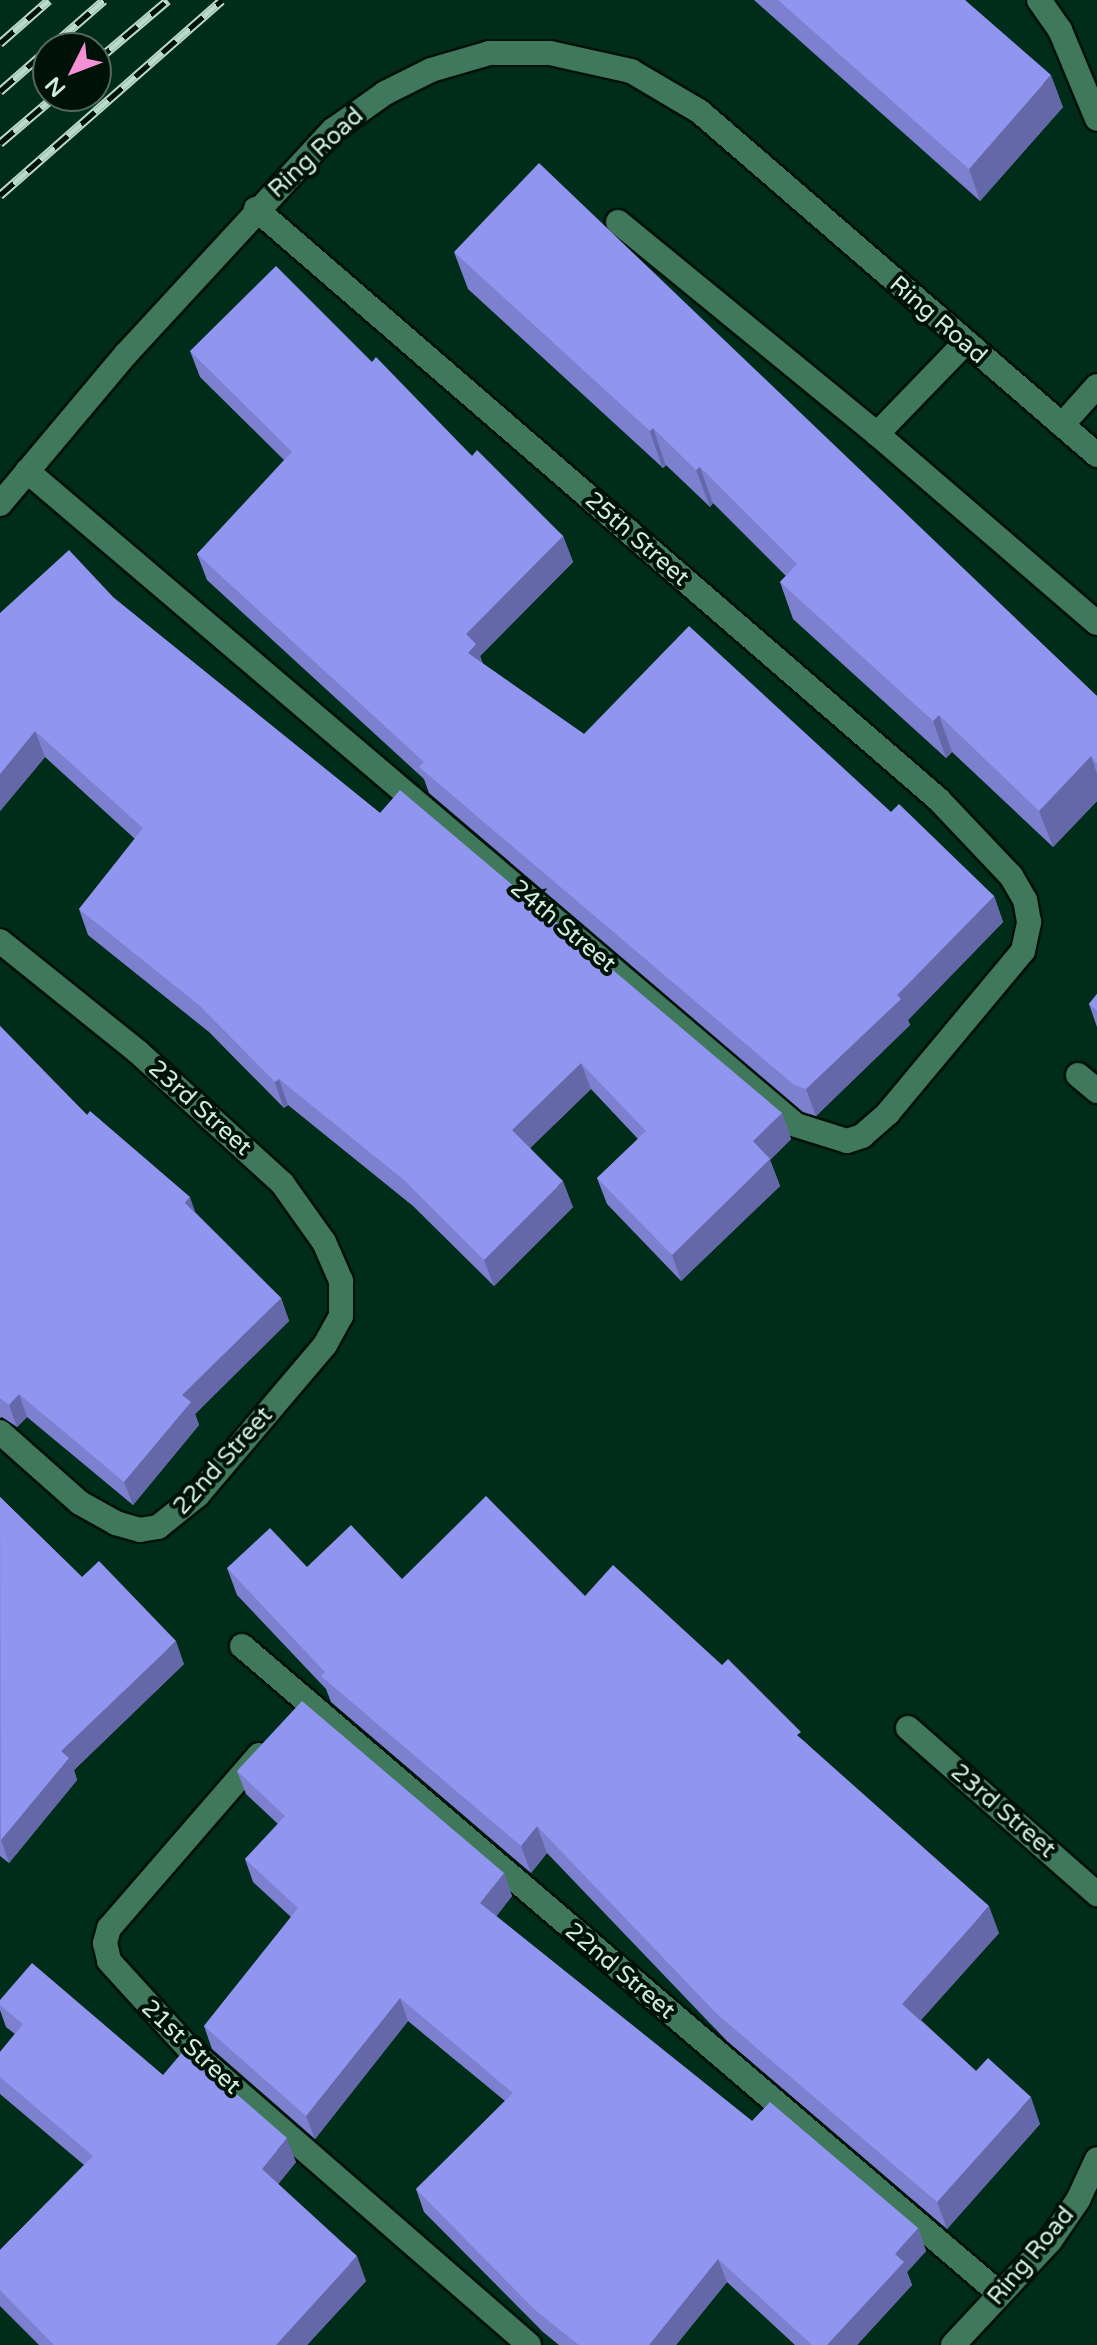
<!DOCTYPE html>
<style>
body{margin:0}
#map{position:relative;width:1097px;height:2345px;overflow:hidden;background:#002d1a;font-family:"Varela Round",sans-serif}
div>[style]{position:absolute}
.roads{filter:drop-shadow(2px 0 #021109) drop-shadow(-2px 0 #021109) drop-shadow(0 2px #021109) drop-shadow(0 -2px #021109)}
.minor>*{height:24px;margin:-12px;padding:0 12px;transform-origin:12px;border-radius:12px;background:#3f785b}
.rail>*{height:9px;margin-top:-4.5px;transform-origin:0;background:repeating-linear-gradient(90deg,#001208 0 18px,#badac9 0 36px);box-sizing:border-box;border-block:2px solid #badac9}
.wall>*{inset:0;background:#7c80ce}
.shaded-wall>*{inset:0;background:#6568a8;transform-origin:0 0}
.building>*{inset:0;background:#9095f0}
span{translate:-50% -50%;white-space:nowrap;text-align:center;line-height:1.15;-webkit-text-stroke:8px #001208;paint-order:stroke}
.street-label{font-size:24px;color:#cfeddc}
.north{position:absolute;left:32px;top:32px;width:80px;height:80px;box-sizing:border-box;background:#001208;border:2px solid #536a5d;border-radius:50%;rotate:228deg;font-size:22px;font-weight:700;line-height:32px;text-align:center;color:#cfeddc}
.north::after{content:'';display:block;margin:auto;width:28px;height:36px;background:#f491d4;clip-path:polygon(50% 0,100% 100%,50% 72%,0 100%)}
</style>
<div id="map">
<div class="roads">
<div class="minor">
<div style="left:1039px;top:0;width:37px;rotate:55deg"></div>
<div style="left:1060px;top:30px;width:96px;rotate:67.4deg"></div>
<div style="left:618px;top:222px;width:335px;rotate:39.3deg"></div>
<div style="left:877px;top:434px;width:290px;rotate:40.7deg"></div>
<div style="left:1062px;top:425px;width:52px;rotate:-48.1deg"></div>
<div style="left:877px;top:434px;width:125px;rotate:-46deg"></div>
<div style="left:27px;top:471px;width:1009px;rotate:40.38deg"></div>
<div style="left:796px;top:1125px;width:53px;rotate:17.4deg"></div>
<div style="left:847px;top:1141px;width:16px;rotate:-18deg"></div>
<div style="left:862px;top:1136px;width:35px;rotate:-41deg"></div>
<div style="left:888px;top:1113px;width:211px;rotate:-50.2deg"></div>
<div style="left:1023px;top:951px;width:30px;rotate:-78deg"></div>
<div style="left:1029px;top:922px;width:22px;rotate:-100deg"></div>
<div style="left:1025px;top:900px;width:28px;rotate:-120deg"></div>
<div style="left:1011px;top:876px;width:106px;rotate:-133.5deg"></div>
<div style="left:938px;top:799px;width:902px;rotate:-139.14deg"></div>
<div style="left:0;top:504px;width:196px;rotate:-50deg"></div>
<div style="left:126px;top:354px;width:305px;rotate:-47.3deg"></div>
<div style="left:333px;top:130px;width:64px;rotate:-35.4deg"></div>
<div style="left:385px;top:93px;width:51px;rotate:-26.6deg"></div>
<div style="left:431px;top:70px;width:60px;rotate:-16.3deg"></div>
<div style="left:489px;top:53px;width:61px"></div>
<div style="left:550px;top:53px;width:83px;rotate:12.5deg"></div>
<div style="left:631px;top:71px;width:79px;rotate:30.5deg"></div>
<div style="left:699px;top:111px;width:526px;rotate:40.84deg"></div>
<div style="left:0;top:941px;width:177px;rotate:38.8deg"></div>
<div style="left:138px;top:1052px;width:195px;rotate:42.3deg"></div>
<div style="left:282px;top:1183px;width:72px;rotate:54.6deg"></div>
<div style="left:324px;top:1242px;width:43px;rotate:66.4deg"></div>
<div style="left:341px;top:1281px;width:35px;rotate:90deg"></div>
<div style="left:341px;top:1316px;width:33px;rotate:119deg"></div>
<div style="left:325px;top:1345px;width:197px;rotate:130.3deg"></div>
<div style="left:198px;top:1495px;width:51px;rotate:141.3deg"></div>
<div style="left:158px;top:1527px;width:18px;rotate:171deg"></div>
<div style="left:140px;top:1530px;width:25px;rotate:-164deg"></div>
<div style="left:116px;top:1523px;width:41px;rotate:-150.9deg"></div>
<div style="left:80px;top:1503px;width:107px;rotate:-138.4deg"></div>
<div style="left:1078px;top:1075px;width:25px;rotate:40deg"></div>
<div style="left:242px;top:1646px;width:997px;rotate:40.53deg"></div>
<div style="left:908px;top:1728px;width:252px;rotate:41.3deg"></div>
<div style="left:259px;top:1755px;width:229px;rotate:130.9deg"></div>
<div style="left:109px;top:1928px;width:16px;rotate:105deg"></div>
<div style="left:105px;top:1943px;width:18px;rotate:77deg"></div>
<div style="left:109px;top:1961px;width:120px;rotate:47.7deg"></div>
<div style="left:190px;top:2050px;width:449px;rotate:41deg"></div>
<div style="left:953px;top:2345px;width:142px;rotate:-47deg"></div>
<div style="left:1050px;top:2241px;width:50px;rotate:-55.7deg"></div>
<div style="left:1078px;top:2200px;width:45px;rotate:-65.1deg"></div>
</div>
</div>
<div class="rail">
<div style="left:0;top:43px;width:65px;rotate:-41.3deg"></div>
<div style="left:49px;top:48px;width:73px;rotate:-41.1deg"></div>
<div style="left:96px;top:61px;width:94px;rotate:-40.3deg"></div>
<div style="left:0;top:91px;width:64px;rotate:-41.2deg"></div>
<div style="left:0;top:143px;width:72px;rotate:-40.5deg"></div>
<div style="left:0;top:195px;width:295px;rotate:-41.3deg"></div>
</div>
<div class="wall">
<div style="clip-path:polygon(754px 0,965px 0,1063px 107px,980px 201px)"></div>
<div style="clip-path:polygon(454px 252px,1097px 696px,1097px 801px,1053px 847px,952px 752px,946px 758px,793px 619px,780px 582px,786px 576px,713px 503px,710px 507px,666px 465px,663px 468px,468px 289px)"></div>
<div style="clip-path:polygon(190px 351px,372px 362px,472px 456px,563px 536px,573px 562px,480px 656px,483px 664px,584px 734px,891px 812px,994px 896px,1003px 922px,908px 1020px,910px 1025px,816px 1116px,803px 1112px,429px 793px,424px 779px,207px 580px,197px 554px,284px 460px,200px 377px)"></div>
<div style="clip-path:polygon(114px 598px,380px 813px,782px 1113px,791px 1139px,770px 1160px,780px 1186px,681px 1281px,607px 1204px,597px 1178px,638px 1139px,591px 1089px,530px 1148px,573px 1207px,494px 1286px,413px 1206px,288px 1105px,284px 1108px,209px 1032px,88px 935px,79px 909px,135px 839px,45px 757px,0 811px,0 613px)"></div>
<div style="clip-path:polygon(1097px 994px,1097px 1027px,1089px 1004px)"></div>
<div style="clip-path:polygon(0 1026px,87px 1115px,196px 1213px,281px 1298px,289px 1321px,195px 1414px,199px 1425px,133px 1505px,27px 1417px,17px 1427px,2px 1417px,0 1418px)"></div>
<div style="clip-path:polygon(0 1497px,82px 1577px,184px 1664px,74px 1770px,77px 1780px,9px 1863px,0 1856px)"></div>
<div style="clip-path:polygon(307px 1567px,402px 1579px,585px 1596px,804px 1741px,999px 1933px,921px 2020px,976px 2071px,1040px 2124px,947px 2229px,727px 2041px,547px 1853px,531px 1873px,331px 1702px,326px 1689px,237px 1595px,227px 1568px)"></div>
<div style="clip-path:polygon(237px 1771px,504px 1873px,512px 1896px,496px 1916px,752px 2121px,918px 2228px,926px 2251px,907px 2272px,912px 2285px,857px 2345px,795px 2345px,727px 2282px,676px 2345px,559px 2345px,543px 2332px,424px 2212px,416px 2189px,505px 2101px,408px 2021px,315px 2139px,212px 2049px,204px 2026px,291px 1917px,253px 1882px,245px 1859px,278px 1824px,246px 1794px)"></div>
<div style="clip-path:polygon(0 2000px,163px 2075px,296px 2162px,278px 2184px,366px 2281px,307px 2345px,39px 2345px,0 2306px,0 2250px,84px 2165px,0 2094px,0 2052px,15px 2034px,6px 2027px,0 2010px)"></div>
</div>
<div class="shaded-wall">
<div style="clip-path:polygon(1051px 75px,1063px 107px,980px 201px,969px 169px)"></div>
<div style="left:653px;top:428px;width:39px;height:4px;rotate:71deg"></div>
<div style="clip-path:polygon(700px 467px,713px 503px,710px 507px,696px 470px)"></div>
<div style="clip-path:polygon(563px 536px,573px 562px,480px 656px,485px 670px,468px 653px,466px 634px)"></div>
<div style="clip-path:polygon(939px 715px,952px 752px,946px 758px,933px 721px)"></div>
<div style="clip-path:polygon(35px 731px,45px 757px,0 811px,0 774px)"></div>
<div style="clip-path:polygon(1091px 756px,1097px 774px,1097px 801px,1053px 847px,1039px 811px)"></div>
<div style="clip-path:polygon(994px 896px,1003px 922px,908px 1020px,910px 1025px,816px 1116px,806px 1089px)"></div>
<div style="clip-path:polygon(581px 1063px,591px 1089px,522px 1156px,512px 1130px)"></div>
<div style="left:279px;top:1079px;width:28px;height:5px;rotate:71deg"></div>
<div style="clip-path:polygon(782px 1113px,791px 1139px,770px 1160px,780px 1186px,681px 1281px,672px 1255px,753px 1141px)"></div>
<div style="clip-path:polygon(563px 1181px,573px 1207px,494px 1286px,484px 1260px)"></div>
<div style="clip-path:polygon(190px 1197px,198px 1220px,185px 1203px)"></div>
<div style="clip-path:polygon(281px 1298px,289px 1321px,195px 1414px,199px 1425px,133px 1505px,124px 1482px,182px 1395px)"></div>
<div style="clip-path:polygon(19px 1394px,27px 1417px,17px 1427px,9px 1405px)"></div>
<div style="clip-path:polygon(176px 1641px,184px 1664px,74px 1770px,77px 1780px,9px 1863px,1px 1840px,61px 1751px)"></div>
<div style="clip-path:polygon(537px 1826px,547px 1853px,531px 1873px,521px 1846px)"></div>
<div style="clip-path:polygon(504px 1873px,512px 1896px,489px 1926px,480px 1903px)"></div>
<div style="clip-path:polygon(989px 1906px,999px 1933px,912px 2030px,902px 2004px)"></div>
<div style="clip-path:polygon(400px 1998px,408px 2021px,315px 2139px,306px 2116px)"></div>
<div style="clip-path:polygon(1031px 2097px,1040px 2124px,947px 2229px,937px 2202px)"></div>
<div style="clip-path:polygon(287px 2138px,296px 2162px,271px 2193px,262px 2169px)"></div>
<div style="clip-path:polygon(918px 2228px,926px 2251px,907px 2272px,912px 2285px,857px 2345px,827px 2345px,895px 2254px)"></div>
<div style="clip-path:polygon(357px 2256px,366px 2281px,307px 2345px,276px 2345px)"></div>
<div style="clip-path:polygon(718px 2259px,727px 2282px,676px 2345px,649px 2345px)"></div>
</div>
<div class="building">
<div style="clip-path:polygon(778px 0,965px 0,1051px 75px,969px 169px)"></div>
<div style="clip-path:polygon(539px 163px,1097px 696px,1097px 764px,1091px 756px,1039px 811px,939px 715px,933px 721px,780px 582px,797px 564px,700px 467px,696px 470px,653px 428px,650px 431px,454px 252px)"></div>
<div style="clip-path:polygon(276px 266px,372px 362px,376px 357px,472px 456px,477px 450px,563px 536px,466px 634px,476px 644px,468px 653px,584px 734px,689px 626px,891px 812px,899px 804px,994px 896px,897px 995px,901px 999px,806px 1089px,794px 1085px,419px 767px,424px 762px,197px 554px,292px 452px,190px 351px)"></div>
<div style="clip-path:polygon(69px 550px,114px 598px,380px 813px,400px 790px,782px 1113px,753px 1141px,770px 1159px,672px 1255px,597px 1178px,646px 1131px,581px 1063px,512px 1130px,563px 1181px,484px 1260px,404px 1180px,279px 1079px,275px 1082px,200px 1006px,79px 909px,143px 828px,35px 731px,0 774px,0 613px)"></div>
<div style="clip-path:polygon(1097px 994px,1097px 1011px,1089px 1004px)"></div>
<div style="clip-path:polygon(0 1026px,87px 1115px,90px 1111px,190px 1197px,185px 1203px,281px 1298px,182px 1395px,191px 1402px,124px 1482px,19px 1394px,9px 1405px,0 1398px)"></div>
<div style="clip-path:polygon(486px 1496px,585px 1596px,613px 1565px,722px 1665px,728px 1659px,801px 1732px,797px 1735px,989px 1906px,902px 2004px,976px 2071px,988px 2058px,1031px 2097px,937px 2202px,717px 2014px,537px 1826px,521px 1846px,321px 1676px,325px 1672px,227px 1568px,270px 1528px,307px 1567px,351px 1525px,402px 1579px)"></div>
<div style="clip-path:polygon(0 1497px,82px 1577px,99px 1561px,176px 1641px,61px 1751px,69px 1758px,1px 1840px)"></div>
<div style="clip-path:polygon(302px 1701px,504px 1873px,480px 1903px,752px 2121px,770px 2102px,918px 2228px,895px 2254px,904px 2262px,827px 2345px,812px 2345px,718px 2259px,649px 2345px,579px 2345px,535px 2310px,416px 2189px,513px 2093px,400px 1998px,306px 2116px,204px 2026px,298px 1908px,245px 1859px,285px 1816px,237px 1771px)"></div>
<div style="clip-path:polygon(32px 1963px,163px 2075px,185px 2049px,287px 2138px,262px 2169px,357px 2256px,276px 2345px,54px 2345px,0 2290px,0 2250px,93px 2156px,0 2077px,0 2052px,23px 2024px,0 2005px,0 2000px)"></div>
</div>
<div class="street-label">
<span style="left:316px;top:153px;rotate:-43deg">Ring Road</span>
<span style="left:938px;top:320px;rotate:41deg">Ring Road</span>
<span style="left:637px;top:539px;rotate:41deg">25th Street</span>
<span style="left:563px;top:926px;rotate:40deg">24th Street</span>
<span style="left:200px;top:1108px;rotate:42deg">23rd Street</span>
<span style="left:223px;top:1461px;rotate:-48deg">22nd Street</span>
<span style="left:1003px;top:1811px;rotate:41deg">23rd Street</span>
<span style="left:620px;top:1971px;rotate:40deg">22nd Street</span>
<span style="left:191px;top:2047px;rotate:43deg">21st Street</span>
<span style="left:1031px;top:2256px;rotate:-50deg">Ring Road</span>
</div>
<div class="north">N</div>
</div>
